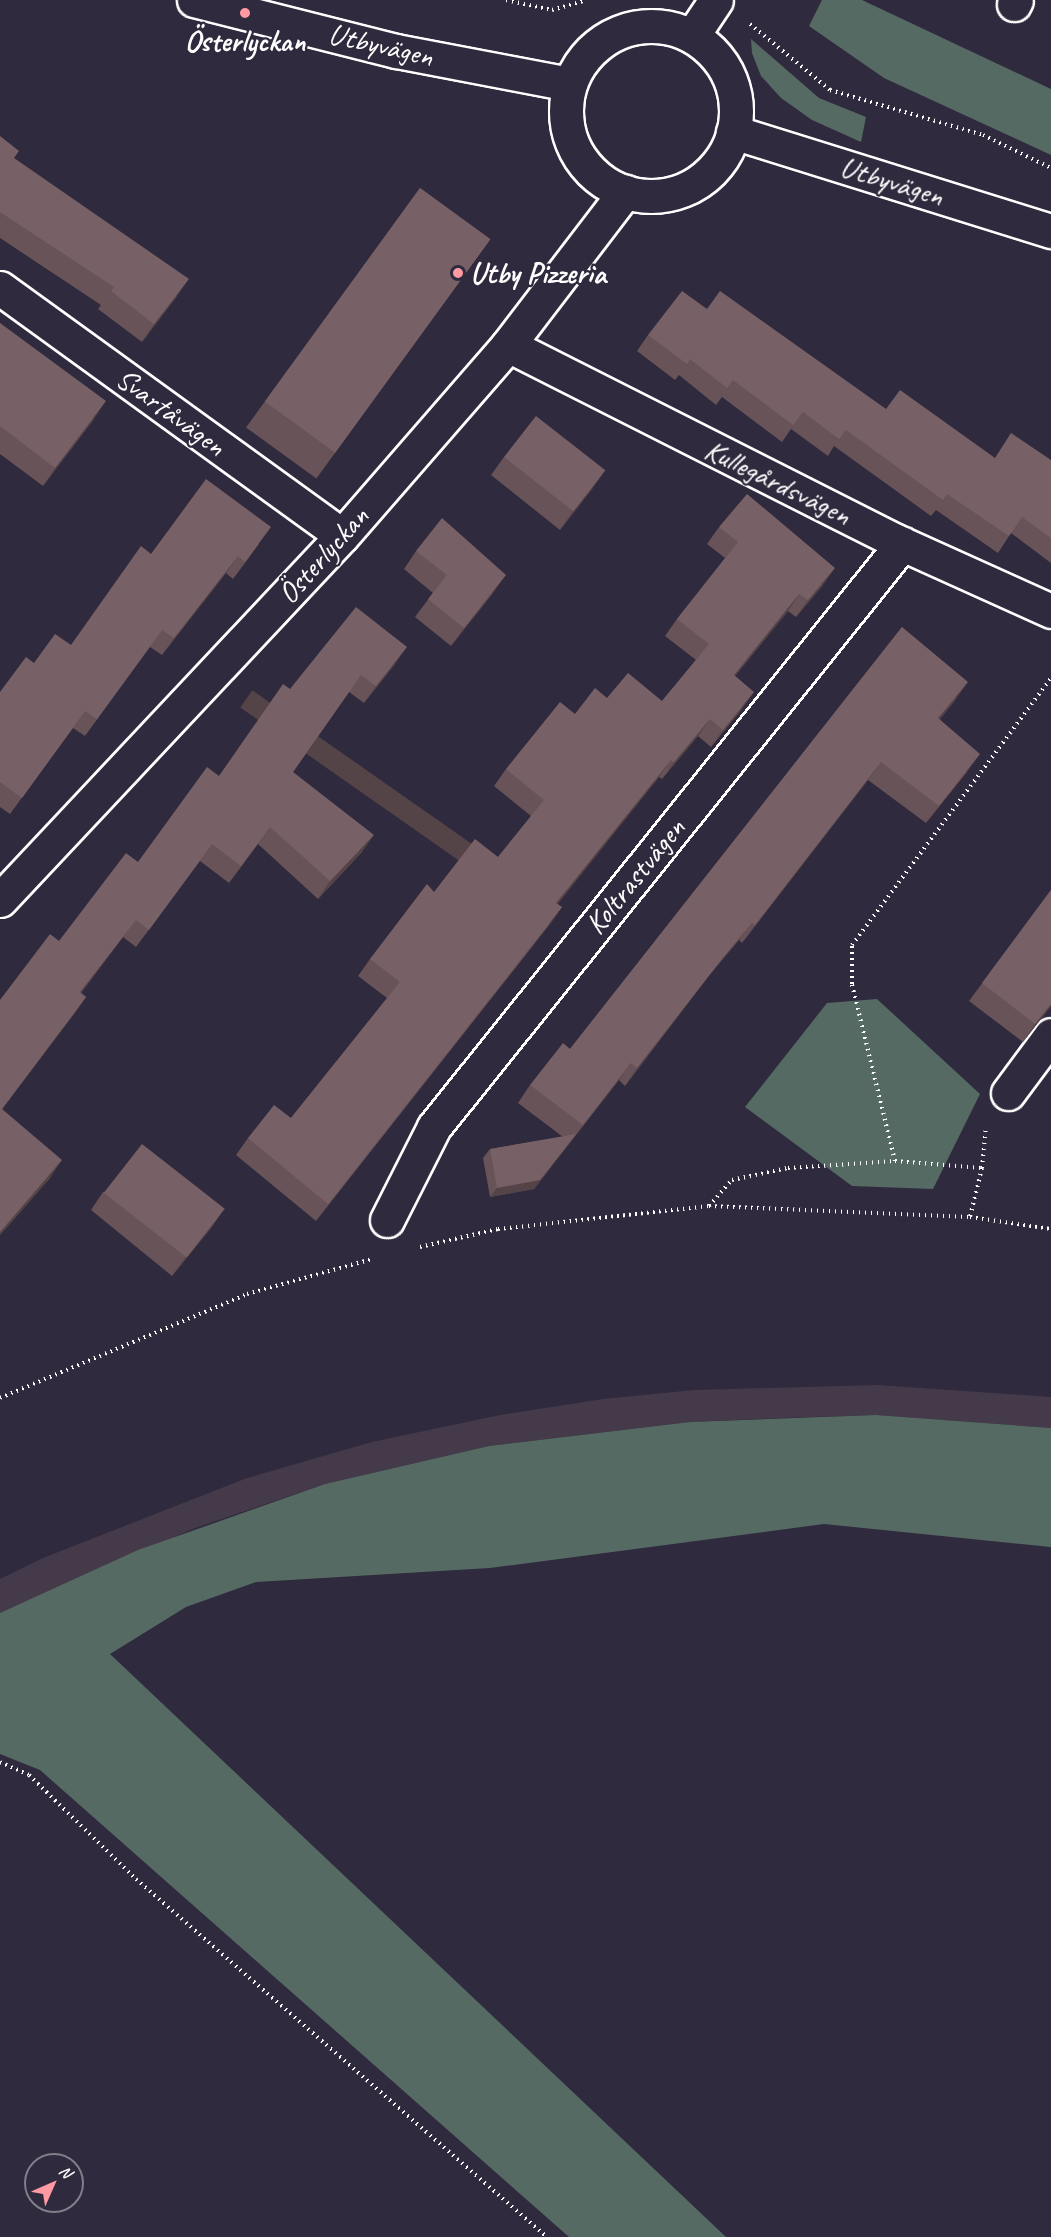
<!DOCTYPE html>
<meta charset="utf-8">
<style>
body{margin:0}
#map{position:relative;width:1051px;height:2237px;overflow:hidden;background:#2f2a3d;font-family:Caveat,sans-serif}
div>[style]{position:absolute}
.built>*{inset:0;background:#453a49}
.green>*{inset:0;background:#566a64}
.path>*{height:4px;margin-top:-2px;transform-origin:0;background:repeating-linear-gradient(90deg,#fff 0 1.5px,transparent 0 6px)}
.roads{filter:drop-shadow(2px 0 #fff) drop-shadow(-2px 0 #fff) drop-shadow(0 2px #fff) drop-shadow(0 -2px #fff)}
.street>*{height:33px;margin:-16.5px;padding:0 16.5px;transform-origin:16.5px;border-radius:16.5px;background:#2f2a3d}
.secondary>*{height:33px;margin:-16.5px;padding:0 16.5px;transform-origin:16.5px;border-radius:16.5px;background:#2f2a3d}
.secondary>.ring{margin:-16.5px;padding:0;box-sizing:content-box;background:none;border:33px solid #2f2a3d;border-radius:50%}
.wall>*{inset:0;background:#675358;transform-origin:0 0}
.shaded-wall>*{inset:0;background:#544447;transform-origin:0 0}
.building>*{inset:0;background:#786166;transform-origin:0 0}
.dots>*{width:16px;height:16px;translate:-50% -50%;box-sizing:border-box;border:3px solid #2f2a3d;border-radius:50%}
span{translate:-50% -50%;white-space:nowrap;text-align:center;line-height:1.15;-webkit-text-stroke:4.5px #2f2a3d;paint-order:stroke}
.poi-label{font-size:30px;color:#fff;font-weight:700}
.left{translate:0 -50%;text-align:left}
.street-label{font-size:30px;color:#fff}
.north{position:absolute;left:24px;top:2153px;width:60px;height:60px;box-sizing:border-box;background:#2f2a3d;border:2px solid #827f8b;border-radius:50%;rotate:45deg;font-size:16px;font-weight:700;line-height:24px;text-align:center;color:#fff}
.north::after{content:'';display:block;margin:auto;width:21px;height:27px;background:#ff9aa2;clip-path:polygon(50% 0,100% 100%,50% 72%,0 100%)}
</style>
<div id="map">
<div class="built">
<div style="clip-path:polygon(878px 1385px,1051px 1397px,1051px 1428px,876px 1415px,782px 1418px,690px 1422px,489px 1446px,325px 1484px,195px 1528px,0 1613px,0 1579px,43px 1558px,247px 1478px,372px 1442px,500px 1415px,603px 1399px,694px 1390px)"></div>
</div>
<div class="green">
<div style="clip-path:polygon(822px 0,862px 0,1051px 89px,1051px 155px,884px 78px,809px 26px)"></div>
<div style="clip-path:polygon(751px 39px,819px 98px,866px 117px,861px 142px,812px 120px,781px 98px,761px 76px,752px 53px)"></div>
<div style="clip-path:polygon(877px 999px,980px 1094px,933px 1189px,852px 1186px,745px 1107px,827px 1003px)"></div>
<div style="clip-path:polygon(876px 1415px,1051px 1428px,1051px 1547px,824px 1524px,490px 1568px,256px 1582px,186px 1607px,110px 1654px,726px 2237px,569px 2237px,40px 1770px,0 1754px,0 1613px,138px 1550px,325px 1484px,489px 1446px,690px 1422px)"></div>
</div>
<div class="path">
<div style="left:506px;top:0;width:47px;rotate:12.3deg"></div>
<div style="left:552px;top:10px;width:36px;rotate:-16deg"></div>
<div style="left:750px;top:24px;width:104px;rotate:39.5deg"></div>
<div style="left:830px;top:90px;width:159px;rotate:16.4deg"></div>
<div style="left:983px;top:135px;width:76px;rotate:25.9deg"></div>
<div style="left:895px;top:1161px;width:182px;rotate:-103.7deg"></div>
<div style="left:852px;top:984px;width:39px;rotate:-90deg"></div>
<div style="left:852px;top:945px;width:333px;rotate:-53.3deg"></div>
<div style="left:982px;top:1168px;width:41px;rotate:-84.4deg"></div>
<div style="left:709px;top:1206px;width:35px;rotate:-49deg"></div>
<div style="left:732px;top:1180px;width:57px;rotate:-12.1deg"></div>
<div style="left:788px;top:1168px;width:107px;rotate:-3.7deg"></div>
<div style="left:895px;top:1161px;width:87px;rotate:4.6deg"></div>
<div style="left:982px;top:1168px;width:50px;rotate:103.8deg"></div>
<div style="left:420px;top:1247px;width:80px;rotate:-13deg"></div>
<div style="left:498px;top:1229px;width:212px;rotate:-6.2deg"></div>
<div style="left:709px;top:1206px;width:261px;rotate:2.4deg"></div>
<div style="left:970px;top:1217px;width:82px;rotate:8.4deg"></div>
<div style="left:0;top:1398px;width:268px;rotate:-22.8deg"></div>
<div style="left:247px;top:1294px;width:130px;rotate:-15.6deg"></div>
<div style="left:0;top:1762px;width:32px;rotate:24deg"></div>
<div style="left:29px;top:1775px;width:149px;rotate:44.2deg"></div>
<div style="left:136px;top:1879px;width:545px;rotate:41.06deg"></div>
</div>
<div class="roads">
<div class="street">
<div style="left:1014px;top:4px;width:4px;rotate:-63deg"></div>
<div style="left:692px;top:36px;width:43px;rotate:-56.3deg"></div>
<div style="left:0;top:288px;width:422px;rotate:35.9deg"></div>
<div style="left:508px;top:345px;width:435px;rotate:26.8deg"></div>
<div style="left:896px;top:541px;width:170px;rotate:24.3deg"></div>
<div style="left:0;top:900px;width:499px;rotate:-46.8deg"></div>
<div style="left:342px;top:536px;width:253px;rotate:-49deg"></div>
<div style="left:508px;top:345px;width:193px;rotate:-52.6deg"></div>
<div style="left:1008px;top:1093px;width:72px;rotate:-53.4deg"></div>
<div style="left:387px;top:1220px;width:104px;rotate:-63.2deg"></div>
<div style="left:434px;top:1127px;width:748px;rotate:-51.24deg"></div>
</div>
<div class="secondary">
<div style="left:194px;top:0;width:208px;rotate:14.2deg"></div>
<div style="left:396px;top:51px;width:176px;rotate:10.8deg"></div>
<div class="ring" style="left:566px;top:26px;width:137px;height:137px"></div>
<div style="left:733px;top:132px;width:333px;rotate:17.3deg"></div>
</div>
</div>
<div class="wall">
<div style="clip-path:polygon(0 136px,14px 159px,177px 296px,142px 342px,98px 309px,101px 305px,0 238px)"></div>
<div style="left:420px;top:188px;width:87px;height:296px;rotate:36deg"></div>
<div style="clip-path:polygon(707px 309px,886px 409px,994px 458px,1051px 460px,1051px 563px,1011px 533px,998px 553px,936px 510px,931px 516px,834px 446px,828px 456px,791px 429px,782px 442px,722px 397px,716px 405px,679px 375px,675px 380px,637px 351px,648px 335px)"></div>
<div style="clip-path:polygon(0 323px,94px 419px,43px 486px,0 454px)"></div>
<div style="clip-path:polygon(504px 457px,605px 470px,592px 489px,560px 530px,491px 475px)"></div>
<div style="clip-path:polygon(719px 527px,823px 585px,796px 617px,788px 611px,735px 676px,742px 709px,711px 747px,698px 736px,662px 779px,659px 777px,557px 904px,562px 907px,550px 924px,316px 1221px,236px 1155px,248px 1138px,291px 1118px,387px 998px,358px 976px,370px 959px,434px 892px,498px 857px,531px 816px,494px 786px,506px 769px,575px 714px,607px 698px,662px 701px,696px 660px,665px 636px,677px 619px,725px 558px,707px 544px)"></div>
<div style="clip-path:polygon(259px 544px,233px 579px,226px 573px,162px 655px,150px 647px,85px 736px,73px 728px,10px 814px,0 807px,0 692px,34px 663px,71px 645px,151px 554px)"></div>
<div style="clip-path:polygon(416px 551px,493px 593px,451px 646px,415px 617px,433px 593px,404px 569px)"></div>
<div style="clip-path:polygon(902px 627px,956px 699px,940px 719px,967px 772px,926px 823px,868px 780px,742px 943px,739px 940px,708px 977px,625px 1086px,619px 1080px,534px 1189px,490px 1197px,483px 1158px,490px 1149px,563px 1137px,518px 1103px,530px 1085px,570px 1049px)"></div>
<div style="clip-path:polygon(395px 664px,364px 703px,349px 692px,293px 772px,362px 852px,318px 899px,258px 844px,229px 883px,200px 861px,136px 947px,123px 937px,81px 993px,86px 997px,74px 1014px,2px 1109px,50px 1178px,0 1235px,0 1000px,138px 862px,219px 776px,290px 689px)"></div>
<div style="clip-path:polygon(1051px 890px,1051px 1006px,1023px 1042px,969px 1001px)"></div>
<div style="clip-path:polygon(103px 1192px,224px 1209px,211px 1228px,172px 1276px,91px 1210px)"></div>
</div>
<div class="shaded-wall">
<div style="clip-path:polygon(189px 279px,177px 296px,142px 342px,154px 324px)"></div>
<div style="clip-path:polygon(106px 401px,94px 419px,43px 486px,55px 468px)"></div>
<div style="clip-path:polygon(605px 470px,592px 489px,560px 530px,573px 511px)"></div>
<div style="clip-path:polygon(238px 556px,226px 573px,162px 655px,174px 638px)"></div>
<div style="clip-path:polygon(835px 568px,823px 585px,796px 617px,808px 600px)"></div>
<div style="clip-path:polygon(506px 575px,493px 593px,451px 646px,464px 628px)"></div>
<div style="clip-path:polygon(799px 594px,788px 611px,722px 692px,734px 675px)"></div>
<div style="clip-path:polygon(407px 647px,395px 664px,364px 703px,376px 686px)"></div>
<div style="clip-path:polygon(968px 682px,956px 699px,926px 736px,938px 718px)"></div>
<div style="clip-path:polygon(754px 692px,742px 709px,711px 747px,723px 730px)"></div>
<div style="clip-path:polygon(710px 719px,698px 736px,662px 779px,674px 762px)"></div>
<div style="clip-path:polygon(980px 754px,967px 772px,926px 823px,939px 806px)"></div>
<div style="clip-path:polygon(671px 760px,659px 777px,545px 920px,556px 903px)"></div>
<div style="clip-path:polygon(881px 762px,868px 780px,742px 943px,755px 925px)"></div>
<div style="clip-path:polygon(374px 835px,362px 852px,318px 899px,330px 881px)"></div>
<div style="left:562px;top:907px;width:21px;height:378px;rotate:125deg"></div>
<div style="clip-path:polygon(136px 920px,123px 937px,68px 1010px,80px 992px)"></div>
<div style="clip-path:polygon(752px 923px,739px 940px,708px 977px,625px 1086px,637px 1068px,721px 960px)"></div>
<div style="clip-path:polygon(86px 997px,74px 1014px,0 1112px,0 1111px)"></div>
<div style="clip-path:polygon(1051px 1004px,1051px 1006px,1023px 1042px,1035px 1024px)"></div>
<div style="clip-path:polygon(631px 1063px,619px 1080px,570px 1142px,583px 1125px)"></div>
<div style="clip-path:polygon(576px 1134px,534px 1189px,490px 1197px,497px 1188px)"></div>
<div style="clip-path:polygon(62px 1160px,50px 1178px,0 1235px,0 1232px)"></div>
<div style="clip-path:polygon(224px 1209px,211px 1228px,172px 1276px,185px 1258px)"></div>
</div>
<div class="building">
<div style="clip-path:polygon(0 136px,19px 151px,14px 158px,189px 279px,154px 324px,111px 291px,114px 287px,0 212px)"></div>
<div style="left:420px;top:188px;width:87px;height:264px;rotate:36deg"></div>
<div style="clip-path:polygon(682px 291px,707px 309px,720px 291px,886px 409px,900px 390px,995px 458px,1011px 433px,1051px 460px,1051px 538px,1022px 517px,1009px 536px,947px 494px,943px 500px,846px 430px,839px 439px,803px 412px,793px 425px,733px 380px,727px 388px,690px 359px,687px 364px,648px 335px)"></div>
<div style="clip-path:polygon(0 323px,106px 401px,55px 468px,0 426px)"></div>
<div style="left:536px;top:416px;width:88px;height:52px;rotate:38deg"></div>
<div style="clip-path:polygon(206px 479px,271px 527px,245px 562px,238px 556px,174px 638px,162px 630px,97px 719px,85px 711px,22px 798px,0 782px,0 692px,26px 657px,34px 663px,55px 634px,71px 645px,141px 546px,151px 554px)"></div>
<div style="clip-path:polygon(747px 494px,835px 568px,808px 600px,799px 594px,734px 675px,754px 692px,723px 730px,710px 719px,674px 762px,671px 760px,556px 903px,562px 907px,328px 1204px,248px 1138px,274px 1105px,291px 1118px,400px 982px,370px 959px,427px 884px,434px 892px,475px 839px,498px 857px,544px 800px,506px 769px,560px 702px,575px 714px,595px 688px,607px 698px,628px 673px,662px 701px,709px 644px,677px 619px,738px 542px,719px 527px)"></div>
<div style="clip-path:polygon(442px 518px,506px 575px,464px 628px,428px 599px,447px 575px,416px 551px)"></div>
<div style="clip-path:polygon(356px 607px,407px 647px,376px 686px,361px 675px,293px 772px,374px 835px,330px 881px,270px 827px,241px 866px,212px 844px,149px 930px,136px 920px,80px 992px,86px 997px,2px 1109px,62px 1160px,0 1232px,0 1000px,50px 934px,59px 941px,126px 853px,138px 862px,207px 767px,219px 776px,283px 684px,290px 689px)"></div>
<div style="clip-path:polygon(902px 627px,968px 682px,938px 718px,980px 754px,939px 806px,881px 762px,755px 925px,752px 923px,721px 960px,637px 1068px,631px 1063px,583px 1125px,530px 1085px,563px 1043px,570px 1049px)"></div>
<div style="clip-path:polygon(1051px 890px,1051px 1004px,1035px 1024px,982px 983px)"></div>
<div style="clip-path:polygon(576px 1134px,540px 1180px,497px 1188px,490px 1149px)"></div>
<div style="left:142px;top:1144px;width:105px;height:62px;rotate:38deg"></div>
</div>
<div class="dots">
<div style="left:245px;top:13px;background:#ff9aa2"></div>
<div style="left:458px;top:273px;background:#ff9aa2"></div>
</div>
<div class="poi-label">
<span style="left:245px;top:41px">Österlyckan</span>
<span class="left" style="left:470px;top:273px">Utby Pizzeria</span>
</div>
<div class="street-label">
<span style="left:381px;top:45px;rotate:13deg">Utbyvägen</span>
<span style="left:892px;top:181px;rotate:17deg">Utbyvägen</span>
<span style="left:171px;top:412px;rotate:36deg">Svartåvägen</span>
<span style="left:778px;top:482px;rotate:26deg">Kullegårdsvägen</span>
<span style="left:323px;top:555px;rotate:-48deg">Österlyckan</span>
<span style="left:635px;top:876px;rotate:-51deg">Koltrastvägen</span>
</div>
<div class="north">N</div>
</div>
